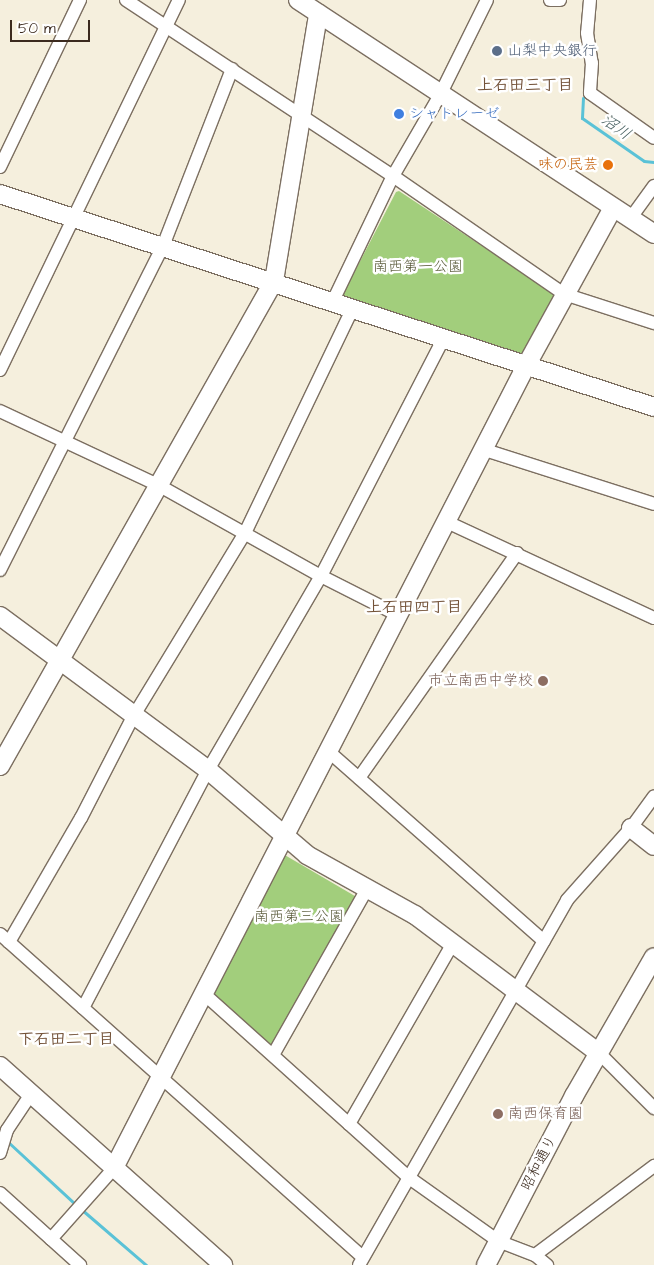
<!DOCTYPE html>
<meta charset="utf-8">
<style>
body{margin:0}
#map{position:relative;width:654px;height:1265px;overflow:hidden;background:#f5efdd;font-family:"Architects Daughter","Klee One",sans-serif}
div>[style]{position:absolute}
.green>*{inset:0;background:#a2ce7c}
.stream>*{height:3px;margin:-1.5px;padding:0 1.5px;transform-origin:1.5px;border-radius:1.5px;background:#5ac2d7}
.roads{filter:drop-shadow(1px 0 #7c6f61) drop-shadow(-1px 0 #7c6f61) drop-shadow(0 1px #7c6f61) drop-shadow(0 -1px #7c6f61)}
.street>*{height:12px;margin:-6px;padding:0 6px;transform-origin:6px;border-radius:6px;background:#fff}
.secondary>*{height:18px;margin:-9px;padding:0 9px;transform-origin:9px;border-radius:9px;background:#fff}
.dots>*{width:14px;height:14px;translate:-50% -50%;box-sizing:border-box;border:2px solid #fff;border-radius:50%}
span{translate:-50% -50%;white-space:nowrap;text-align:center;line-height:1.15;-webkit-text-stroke:5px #fff;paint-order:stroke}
.service-label{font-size:15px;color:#4e5e75}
.left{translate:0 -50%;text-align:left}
.shop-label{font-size:15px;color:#366cbe}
.food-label{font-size:15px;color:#c56008}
.right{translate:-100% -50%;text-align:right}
.park-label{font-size:15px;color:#5a5b3a}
.education-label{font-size:15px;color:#785e54}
.street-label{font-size:15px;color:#3b2a1e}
.neighbourhood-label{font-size:16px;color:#735238;font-weight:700}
.water-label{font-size:16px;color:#465f5f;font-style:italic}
.scale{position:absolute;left:10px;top:20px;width:80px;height:22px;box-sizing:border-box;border:2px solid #3b2a1e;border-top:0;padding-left:6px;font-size:15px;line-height:18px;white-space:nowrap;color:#3b2a1e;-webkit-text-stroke:4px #fff;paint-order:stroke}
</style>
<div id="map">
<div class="green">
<div style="clip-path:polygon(399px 191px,556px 295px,528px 357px,342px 296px,396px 192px)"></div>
<div style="clip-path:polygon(283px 854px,360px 899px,272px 1051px,211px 998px)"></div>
</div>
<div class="stream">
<div style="left:583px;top:98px;width:20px;rotate:93deg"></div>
<div style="left:582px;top:118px;width:75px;rotate:34.7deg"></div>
<div style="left:644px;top:161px;width:10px;rotate:6deg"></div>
<div style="left:7px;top:1141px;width:94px;rotate:42.8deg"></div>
<div style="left:81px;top:1209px;width:86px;rotate:40.7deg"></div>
</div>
<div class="roads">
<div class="street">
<div style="left:126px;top:0;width:320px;rotate:33.4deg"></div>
<div style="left:393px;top:176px;width:208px;rotate:34.6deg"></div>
<div style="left:564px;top:294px;width:95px;rotate:17.9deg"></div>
<div style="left:550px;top:0;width:10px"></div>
<div style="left:590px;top:0;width:33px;rotate:95deg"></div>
<div style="left:587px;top:33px;width:30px;rotate:81deg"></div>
<div style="left:592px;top:63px;width:30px;rotate:94deg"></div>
<div style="left:590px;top:93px;width:78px;rotate:35.1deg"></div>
<div style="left:0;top:167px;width:185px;rotate:-64.4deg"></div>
<div style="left:630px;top:219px;width:41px;rotate:-54deg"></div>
<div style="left:333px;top:301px;width:139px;rotate:-64.4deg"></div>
<div style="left:393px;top:176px;width:94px;rotate:-59.9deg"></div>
<div style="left:440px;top:95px;width:106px;rotate:-63.7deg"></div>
<div style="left:0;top:370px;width:411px;rotate:-64.2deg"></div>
<div style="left:0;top:411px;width:174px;rotate:25.1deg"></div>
<div style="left:158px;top:485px;width:187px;rotate:29.2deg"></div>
<div style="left:321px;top:576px;width:86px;rotate:26.9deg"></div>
<div style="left:485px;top:450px;width:177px;rotate:17.7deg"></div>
<div style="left:447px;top:522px;width:228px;rotate:24.9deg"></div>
<div style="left:0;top:570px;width:363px;rotate:-63.3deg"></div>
<div style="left:163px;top:246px;width:190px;rotate:-68.7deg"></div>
<div style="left:327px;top:750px;width:289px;rotate:41.4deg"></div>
<div style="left:359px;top:778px;width:275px;rotate:-54.9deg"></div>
<div style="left:0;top:934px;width:486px;rotate:41.7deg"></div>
<div style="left:9px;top:942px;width:143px;rotate:-59.9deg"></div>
<div style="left:81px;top:818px;width:114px;rotate:-62.8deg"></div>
<div style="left:133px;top:717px;width:215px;rotate:-58.7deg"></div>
<div style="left:245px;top:533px;width:250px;rotate:-64.4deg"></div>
<div style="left:202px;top:992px;width:277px;rotate:41.9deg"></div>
<div style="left:408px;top:1177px;width:110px;rotate:35.4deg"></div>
<div style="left:498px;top:1241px;width:40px;rotate:21deg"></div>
<div style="left:535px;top:1255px;width:16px;rotate:40deg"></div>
<div style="left:83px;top:1008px;width:269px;rotate:-62.3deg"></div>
<div style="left:208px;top:770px;width:225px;rotate:-59.8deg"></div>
<div style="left:321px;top:576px;width:268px;rotate:-62.7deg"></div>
<div style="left:599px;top:1053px;width:78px;rotate:45deg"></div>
<div style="left:273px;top:1055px;width:191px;rotate:-60.5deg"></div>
<div style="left:349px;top:1124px;width:209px;rotate:-60.1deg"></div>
<div style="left:0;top:1153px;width:24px;rotate:-73deg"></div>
<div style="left:7px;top:1130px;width:43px;rotate:-56.3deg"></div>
<div style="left:0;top:1193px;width:108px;rotate:42deg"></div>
<div style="left:51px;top:1239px;width:95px;rotate:-48.4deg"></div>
<div style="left:535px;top:1255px;width:149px;rotate:-36.8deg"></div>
<div style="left:359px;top:1265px;width:420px;rotate:-60.3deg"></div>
<div style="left:567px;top:900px;width:96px;rotate:-48.4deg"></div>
<div style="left:631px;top:828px;width:39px;rotate:-54deg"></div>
</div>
<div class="secondary">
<div style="left:298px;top:0;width:426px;rotate:33.3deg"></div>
<div style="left:0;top:194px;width:688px;rotate:18.04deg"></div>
<div style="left:0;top:616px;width:259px;rotate:36.5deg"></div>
<div style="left:208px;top:770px;width:130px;rotate:40.6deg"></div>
<div style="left:307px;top:855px;width:124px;rotate:29.1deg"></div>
<div style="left:415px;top:915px;width:230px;rotate:36.9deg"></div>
<div style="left:0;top:766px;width:557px;rotate:-60.54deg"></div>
<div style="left:274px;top:281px;width:271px;rotate:-80.6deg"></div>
<div style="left:631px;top:828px;width:29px;rotate:38deg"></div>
<div style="left:0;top:1066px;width:299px;rotate:41.7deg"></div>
<div style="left:114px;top:1168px;width:902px;rotate:-62.81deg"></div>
<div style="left:526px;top:366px;width:180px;rotate:-61.2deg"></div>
<div style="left:486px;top:1265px;width:191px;rotate:-62.5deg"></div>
<div style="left:574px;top:1096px;width:160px;rotate:-60.1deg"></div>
</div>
</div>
<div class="dots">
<div style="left:497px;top:51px;background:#5c6f8a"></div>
<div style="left:399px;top:114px;background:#3f7fe0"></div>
<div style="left:608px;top:165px;background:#e8710a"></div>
<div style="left:543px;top:681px;background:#8d6e63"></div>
<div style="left:498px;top:1114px;background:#8d6e63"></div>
</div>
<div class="service-label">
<span class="left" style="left:507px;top:51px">山梨中央銀行</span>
</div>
<div class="shop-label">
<span class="left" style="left:409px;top:114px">シャトレーゼ</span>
</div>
<div class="food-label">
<span class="right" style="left:598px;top:165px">味の民芸</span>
</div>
<div class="park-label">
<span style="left:418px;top:267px">南西第一公園</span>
<span style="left:299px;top:917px">南西第三公園</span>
</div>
<div class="education-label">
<span class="right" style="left:533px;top:681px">市立南西中学校</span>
<span class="left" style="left:508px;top:1114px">南西保育園</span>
</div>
<div class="street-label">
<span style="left:539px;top:1163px;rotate:-63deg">昭和通り</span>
</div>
<div class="neighbourhood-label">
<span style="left:525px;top:85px">上石田三丁目</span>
<span style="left:414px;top:607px">上石田四丁目</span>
<span style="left:66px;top:1039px">下石田二丁目</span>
</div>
<div class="water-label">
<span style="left:616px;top:127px;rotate:35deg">沼川</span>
</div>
<div class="scale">50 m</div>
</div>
